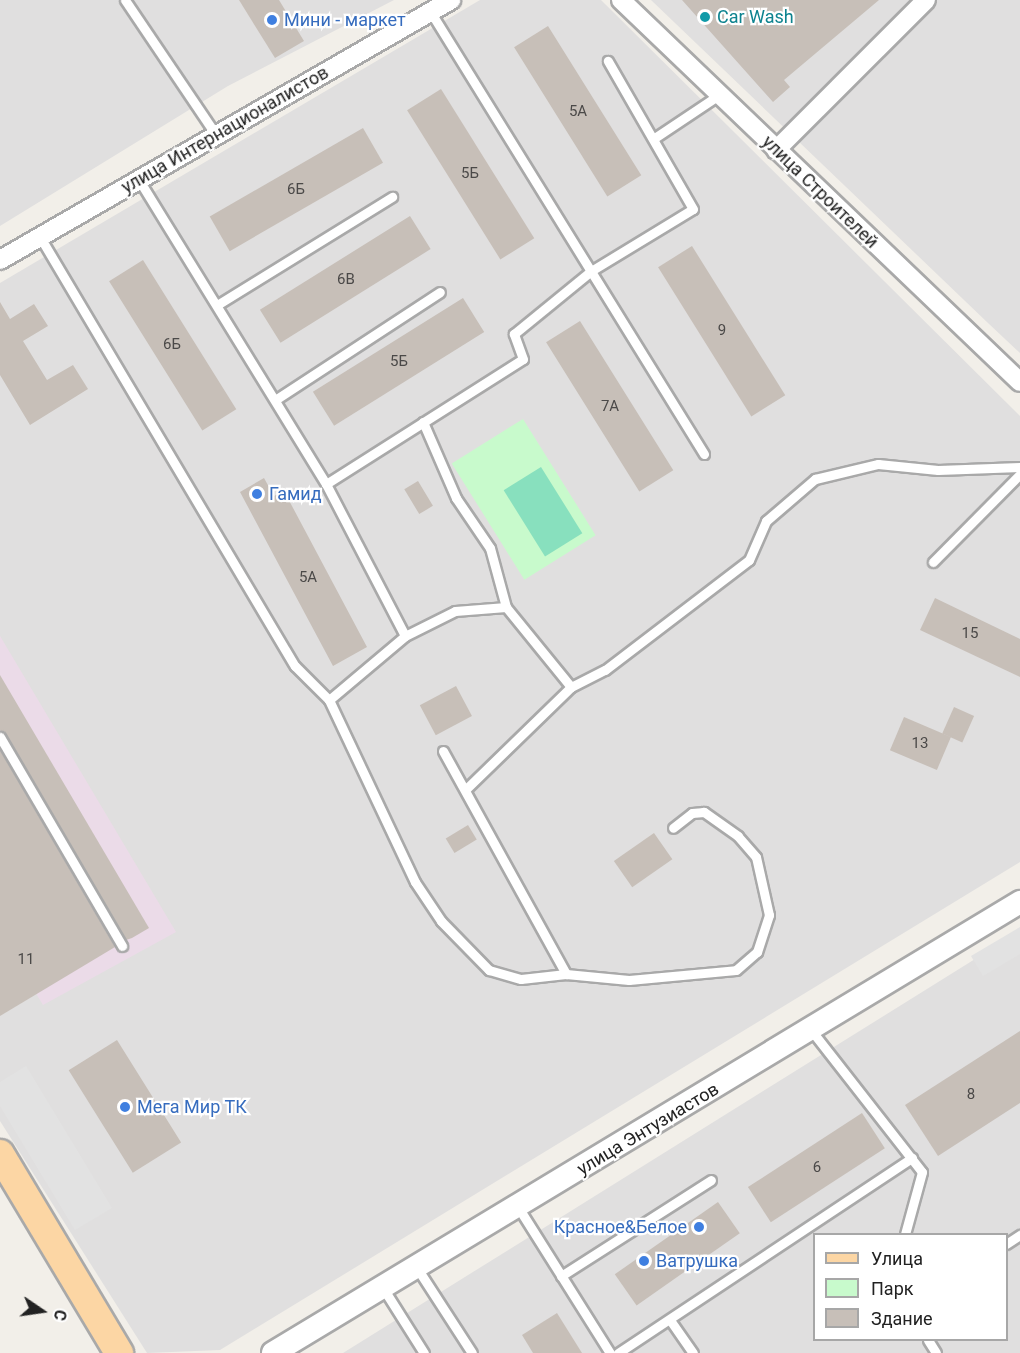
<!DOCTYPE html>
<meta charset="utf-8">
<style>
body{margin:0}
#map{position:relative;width:1020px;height:1353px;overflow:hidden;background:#f2efe9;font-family:Roboto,sans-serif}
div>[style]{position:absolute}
.residential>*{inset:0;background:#e0dfdf}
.industrial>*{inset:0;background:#ebdbe8}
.park>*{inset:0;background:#c8facc;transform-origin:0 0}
.pitch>*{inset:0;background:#88e0be;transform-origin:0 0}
.parking>*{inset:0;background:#e2e2e2}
.building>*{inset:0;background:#c7bfb8;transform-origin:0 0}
.roads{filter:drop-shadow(2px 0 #a9a9a9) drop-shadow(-2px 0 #a9a9a9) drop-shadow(0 2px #a9a9a9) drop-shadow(0 -2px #a9a9a9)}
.service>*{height:9px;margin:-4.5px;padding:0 4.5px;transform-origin:4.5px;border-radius:4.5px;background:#fff}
.minor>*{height:18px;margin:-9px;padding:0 9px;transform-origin:9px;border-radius:9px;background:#fff}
.tertiary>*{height:22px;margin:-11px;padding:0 11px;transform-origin:11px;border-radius:11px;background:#fff}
.primary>*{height:28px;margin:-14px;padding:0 14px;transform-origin:14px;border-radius:14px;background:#fcd6a4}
.dots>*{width:16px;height:16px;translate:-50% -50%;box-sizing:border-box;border:3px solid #fff;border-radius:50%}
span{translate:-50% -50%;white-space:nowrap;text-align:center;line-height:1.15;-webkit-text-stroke:4.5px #fff;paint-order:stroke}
.number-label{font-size:15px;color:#4b4948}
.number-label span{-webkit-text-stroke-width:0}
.culture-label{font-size:18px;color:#0d838f}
.left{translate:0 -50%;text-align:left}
.shop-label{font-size:18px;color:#366cbe}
.right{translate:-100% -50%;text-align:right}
.street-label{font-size:18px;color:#222}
.legend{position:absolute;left:813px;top:1233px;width:195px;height:108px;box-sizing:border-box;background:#fff;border:2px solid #a7a7a7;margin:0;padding:8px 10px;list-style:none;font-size:18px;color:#222}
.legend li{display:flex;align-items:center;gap:12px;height:30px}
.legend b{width:30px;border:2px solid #a7a7a7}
.north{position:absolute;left:12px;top:1281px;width:60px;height:60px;-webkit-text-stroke:4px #fff;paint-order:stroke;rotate:103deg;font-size:16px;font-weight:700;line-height:24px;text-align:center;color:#222}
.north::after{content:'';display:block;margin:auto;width:21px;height:27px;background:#222;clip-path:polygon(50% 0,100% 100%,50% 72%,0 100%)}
</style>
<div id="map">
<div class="residential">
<div style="clip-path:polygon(0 0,394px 0,228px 86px,0 226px)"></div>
<div style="clip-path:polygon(480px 0,601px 0,1020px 416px,1020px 862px,220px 1350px,147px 1353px,0 1121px,0 283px)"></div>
<div style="clip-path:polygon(651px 0,1020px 0,1020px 353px,988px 323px)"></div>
<div style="clip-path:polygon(evenodd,1020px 931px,1020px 1353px,343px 1353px,1020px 931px,814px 1234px,1006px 1234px,1006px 1340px,814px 1340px,814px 1234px)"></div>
</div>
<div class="industrial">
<div style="clip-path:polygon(0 636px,176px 932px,43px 1005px,0 934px)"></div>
</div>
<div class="park">
<div style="left:523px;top:419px;width:137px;height:84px;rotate:58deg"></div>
</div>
<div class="pitch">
<div style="left:541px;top:467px;width:78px;height:44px;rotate:58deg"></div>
</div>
<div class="parking">
<div style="clip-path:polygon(1020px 927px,1020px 954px,983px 976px,971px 956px)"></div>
<div style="clip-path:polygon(26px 1066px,112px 1208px,75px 1230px,0 1106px,0 1082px)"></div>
</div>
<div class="building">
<div style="clip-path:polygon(239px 0,279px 0,304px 41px,275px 58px)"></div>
<div style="clip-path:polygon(682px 0,879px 0,784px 80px,790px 87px,773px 102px)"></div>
<div style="left:548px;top:26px;width:176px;height:40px;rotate:58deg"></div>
<div style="left:441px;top:89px;width:176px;height:40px;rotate:58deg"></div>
<div style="left:363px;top:128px;width:40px;height:177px;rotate:60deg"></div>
<div style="left:410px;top:216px;width:39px;height:177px;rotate:58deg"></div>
<div style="left:692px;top:246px;width:176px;height:40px;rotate:58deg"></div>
<div style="left:143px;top:260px;width:176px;height:40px;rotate:58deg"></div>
<div style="left:463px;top:298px;width:40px;height:177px;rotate:58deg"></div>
<div style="clip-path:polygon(0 302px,10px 319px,34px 304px,48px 326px,23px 341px,47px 380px,73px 365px,88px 389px,30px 425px,0 375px)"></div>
<div style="left:580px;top:321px;width:176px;height:40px;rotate:58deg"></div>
<div style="clip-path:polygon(264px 478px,274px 496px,284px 491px,367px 647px,333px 666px,240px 492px)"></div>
<div style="left:418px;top:481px;width:29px;height:16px;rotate:59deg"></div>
<div style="clip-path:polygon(935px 598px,1020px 639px,1020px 677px,920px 630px)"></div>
<div style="clip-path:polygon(0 675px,149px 928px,132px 938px,126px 940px,0 730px)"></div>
<div style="left:456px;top:686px;width:34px;height:41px;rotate:62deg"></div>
<div style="left:954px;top:707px;width:22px;height:29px;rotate:24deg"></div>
<div style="left:904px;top:717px;width:51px;height:36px;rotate:23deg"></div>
<div style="clip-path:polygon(0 750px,115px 947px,0 1016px)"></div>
<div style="left:468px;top:825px;width:17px;height:26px;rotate:59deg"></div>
<div style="left:654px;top:833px;width:32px;height:49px;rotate:55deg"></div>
<div style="clip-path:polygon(1020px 1031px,1020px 1103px,938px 1156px,905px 1105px)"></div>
<div style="left:117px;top:1040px;width:121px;height:57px;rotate:58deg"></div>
<div style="left:862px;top:1113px;width:42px;height:136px;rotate:57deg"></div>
<div style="left:718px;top:1202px;width:38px;height:126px;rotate:55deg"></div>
<div style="clip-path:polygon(557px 1313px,582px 1353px,533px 1353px,522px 1335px)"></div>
</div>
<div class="roads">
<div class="service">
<div style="left:125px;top:0;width:163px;rotate:56deg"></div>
<div style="left:430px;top:11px;width:521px;rotate:58.26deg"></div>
<div style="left:656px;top:137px;width:76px;rotate:-33.7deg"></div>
<div style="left:139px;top:180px;width:357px;rotate:58.4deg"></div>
<div style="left:326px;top:484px;width:171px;rotate:62.5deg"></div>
<div style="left:40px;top:237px;width:499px;rotate:59.3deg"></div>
<div style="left:295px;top:666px;width:48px;rotate:45deg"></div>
<div style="left:329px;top:700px;width:201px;rotate:64.7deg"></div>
<div style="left:415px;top:882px;width:47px;rotate:56.3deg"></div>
<div style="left:441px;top:921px;width:69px;rotate:45.6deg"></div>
<div style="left:489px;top:970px;width:33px;rotate:16deg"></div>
<div style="left:521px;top:979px;width:45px;rotate:-6.3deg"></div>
<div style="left:566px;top:974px;width:63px;rotate:5.4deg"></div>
<div style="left:629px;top:980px;width:107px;rotate:-5.3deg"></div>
<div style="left:736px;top:970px;width:28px;rotate:-41deg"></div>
<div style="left:757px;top:952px;width:39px;rotate:-72deg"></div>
<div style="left:769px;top:915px;width:59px;rotate:-102.6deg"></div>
<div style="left:756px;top:857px;width:28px;rotate:-131deg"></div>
<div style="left:738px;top:836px;width:42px;rotate:-144.8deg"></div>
<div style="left:704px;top:812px;width:12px;rotate:175deg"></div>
<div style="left:692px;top:813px;width:24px;rotate:142deg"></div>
<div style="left:217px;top:305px;width:206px;rotate:-31.7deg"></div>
<div style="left:275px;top:400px;width:197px;rotate:-33.2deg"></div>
<div style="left:423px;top:422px;width:83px;rotate:66.5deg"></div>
<div style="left:456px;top:498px;width:60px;rotate:55.8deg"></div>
<div style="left:490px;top:548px;width:61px;rotate:74.8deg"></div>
<div style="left:506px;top:607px;width:103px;rotate:50.9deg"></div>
<div style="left:326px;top:484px;width:233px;rotate:-32.4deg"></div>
<div style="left:523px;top:359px;width:27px;rotate:-110deg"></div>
<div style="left:514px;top:334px;width:99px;rotate:-39.3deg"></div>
<div style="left:591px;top:271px;width:119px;rotate:-31.3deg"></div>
<div style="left:693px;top:209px;width:171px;rotate:-119.9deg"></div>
<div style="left:933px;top:562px;width:124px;rotate:-45.3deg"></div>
<div style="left:329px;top:700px;width:99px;rotate:-40.1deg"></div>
<div style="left:405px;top:636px;width:56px;rotate:-26.6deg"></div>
<div style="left:455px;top:611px;width:51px;rotate:-4.5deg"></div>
<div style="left:0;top:737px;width:242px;rotate:59.7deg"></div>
<div style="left:443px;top:751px;width:255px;rotate:61.1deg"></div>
<div style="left:466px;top:789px;width:146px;rotate:-44.2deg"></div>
<div style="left:571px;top:687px;width:38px;rotate:-27deg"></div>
<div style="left:605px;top:670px;width:181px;rotate:-37.4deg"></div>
<div style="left:749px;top:560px;width:43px;rotate:-66.4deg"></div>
<div style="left:766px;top:521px;width:65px;rotate:-40.6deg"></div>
<div style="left:815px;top:479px;width:65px;rotate:-13.4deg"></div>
<div style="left:878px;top:464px;width:60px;rotate:5.7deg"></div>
<div style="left:938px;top:470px;width:82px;rotate:-2.1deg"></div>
<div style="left:811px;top:1030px;width:180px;rotate:52deg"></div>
<div style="left:922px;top:1172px;width:64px;rotate:105.3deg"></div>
<div style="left:518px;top:1207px;width:173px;rotate:57.8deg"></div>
<div style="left:1006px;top:1244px;width:17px;rotate:-33deg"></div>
<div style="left:417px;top:1268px;width:101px;rotate:57.1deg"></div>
<div style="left:561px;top:1276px;width:178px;rotate:-32.6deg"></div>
<div style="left:383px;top:1288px;width:77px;rotate:57.8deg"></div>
<div style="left:670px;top:1320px;width:40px;rotate:55.1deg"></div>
<div style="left:928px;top:1340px;width:15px;rotate:58deg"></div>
<div style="left:618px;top:1353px;width:353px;rotate:-33.6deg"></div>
</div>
<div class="minor">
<div style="left:621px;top:0;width:552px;rotate:43.75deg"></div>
<div style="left:776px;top:150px;width:212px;rotate:-45deg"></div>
<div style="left:0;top:260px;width:521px;rotate:-29.96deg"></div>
</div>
<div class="tertiary">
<div style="left:273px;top:1353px;width:873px;rotate:-31.12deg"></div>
</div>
<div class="primary">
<div style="left:0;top:1154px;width:232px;rotate:59.1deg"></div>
</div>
</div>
<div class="dots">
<div style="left:705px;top:17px;background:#0f9aa8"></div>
<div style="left:272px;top:20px;background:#3f7fe0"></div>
<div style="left:257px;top:494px;background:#3f7fe0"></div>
<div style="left:125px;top:1107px;background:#3f7fe0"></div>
<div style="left:699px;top:1227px;background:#3f7fe0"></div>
<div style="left:644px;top:1261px;background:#3f7fe0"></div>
</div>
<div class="number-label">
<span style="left:578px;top:112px">5А</span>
<span style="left:470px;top:174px">5Б</span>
<span style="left:296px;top:190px">6Б</span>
<span style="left:346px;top:280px">6В</span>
<span style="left:722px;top:331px">9</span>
<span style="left:172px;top:345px">6Б</span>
<span style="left:399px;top:362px">5Б</span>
<span style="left:610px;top:407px">7А</span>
<span style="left:308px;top:578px">5А</span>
<span style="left:970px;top:634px">15</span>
<span style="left:920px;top:744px">13</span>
<span style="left:26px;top:960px">11</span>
<span style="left:971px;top:1095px">8</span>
<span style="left:817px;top:1168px">6</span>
</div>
<div class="culture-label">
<span class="left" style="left:717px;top:17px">Car Wash</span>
</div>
<div class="shop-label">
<span class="left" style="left:284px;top:20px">Мини - маркет</span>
<span class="left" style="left:269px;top:494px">Гамид</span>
<span class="left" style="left:137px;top:1107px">Мега Мир ТК</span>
<span class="right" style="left:687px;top:1227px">Красное&amp;Белое</span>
<span class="left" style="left:656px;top:1261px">Ватрушка</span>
</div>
<div class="street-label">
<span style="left:225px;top:130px;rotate:-30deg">улица Интернационалистов</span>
<span style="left:820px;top:192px;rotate:44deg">улица Строителей</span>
<span style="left:648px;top:1129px;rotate:-31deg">улица Энтузиастов</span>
</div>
<ul class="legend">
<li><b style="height:8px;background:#fcd6a4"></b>Улица</li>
<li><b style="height:16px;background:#c8facc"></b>Парк</li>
<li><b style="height:16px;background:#c7bfb8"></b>Здание</li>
</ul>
<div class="north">С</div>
</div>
